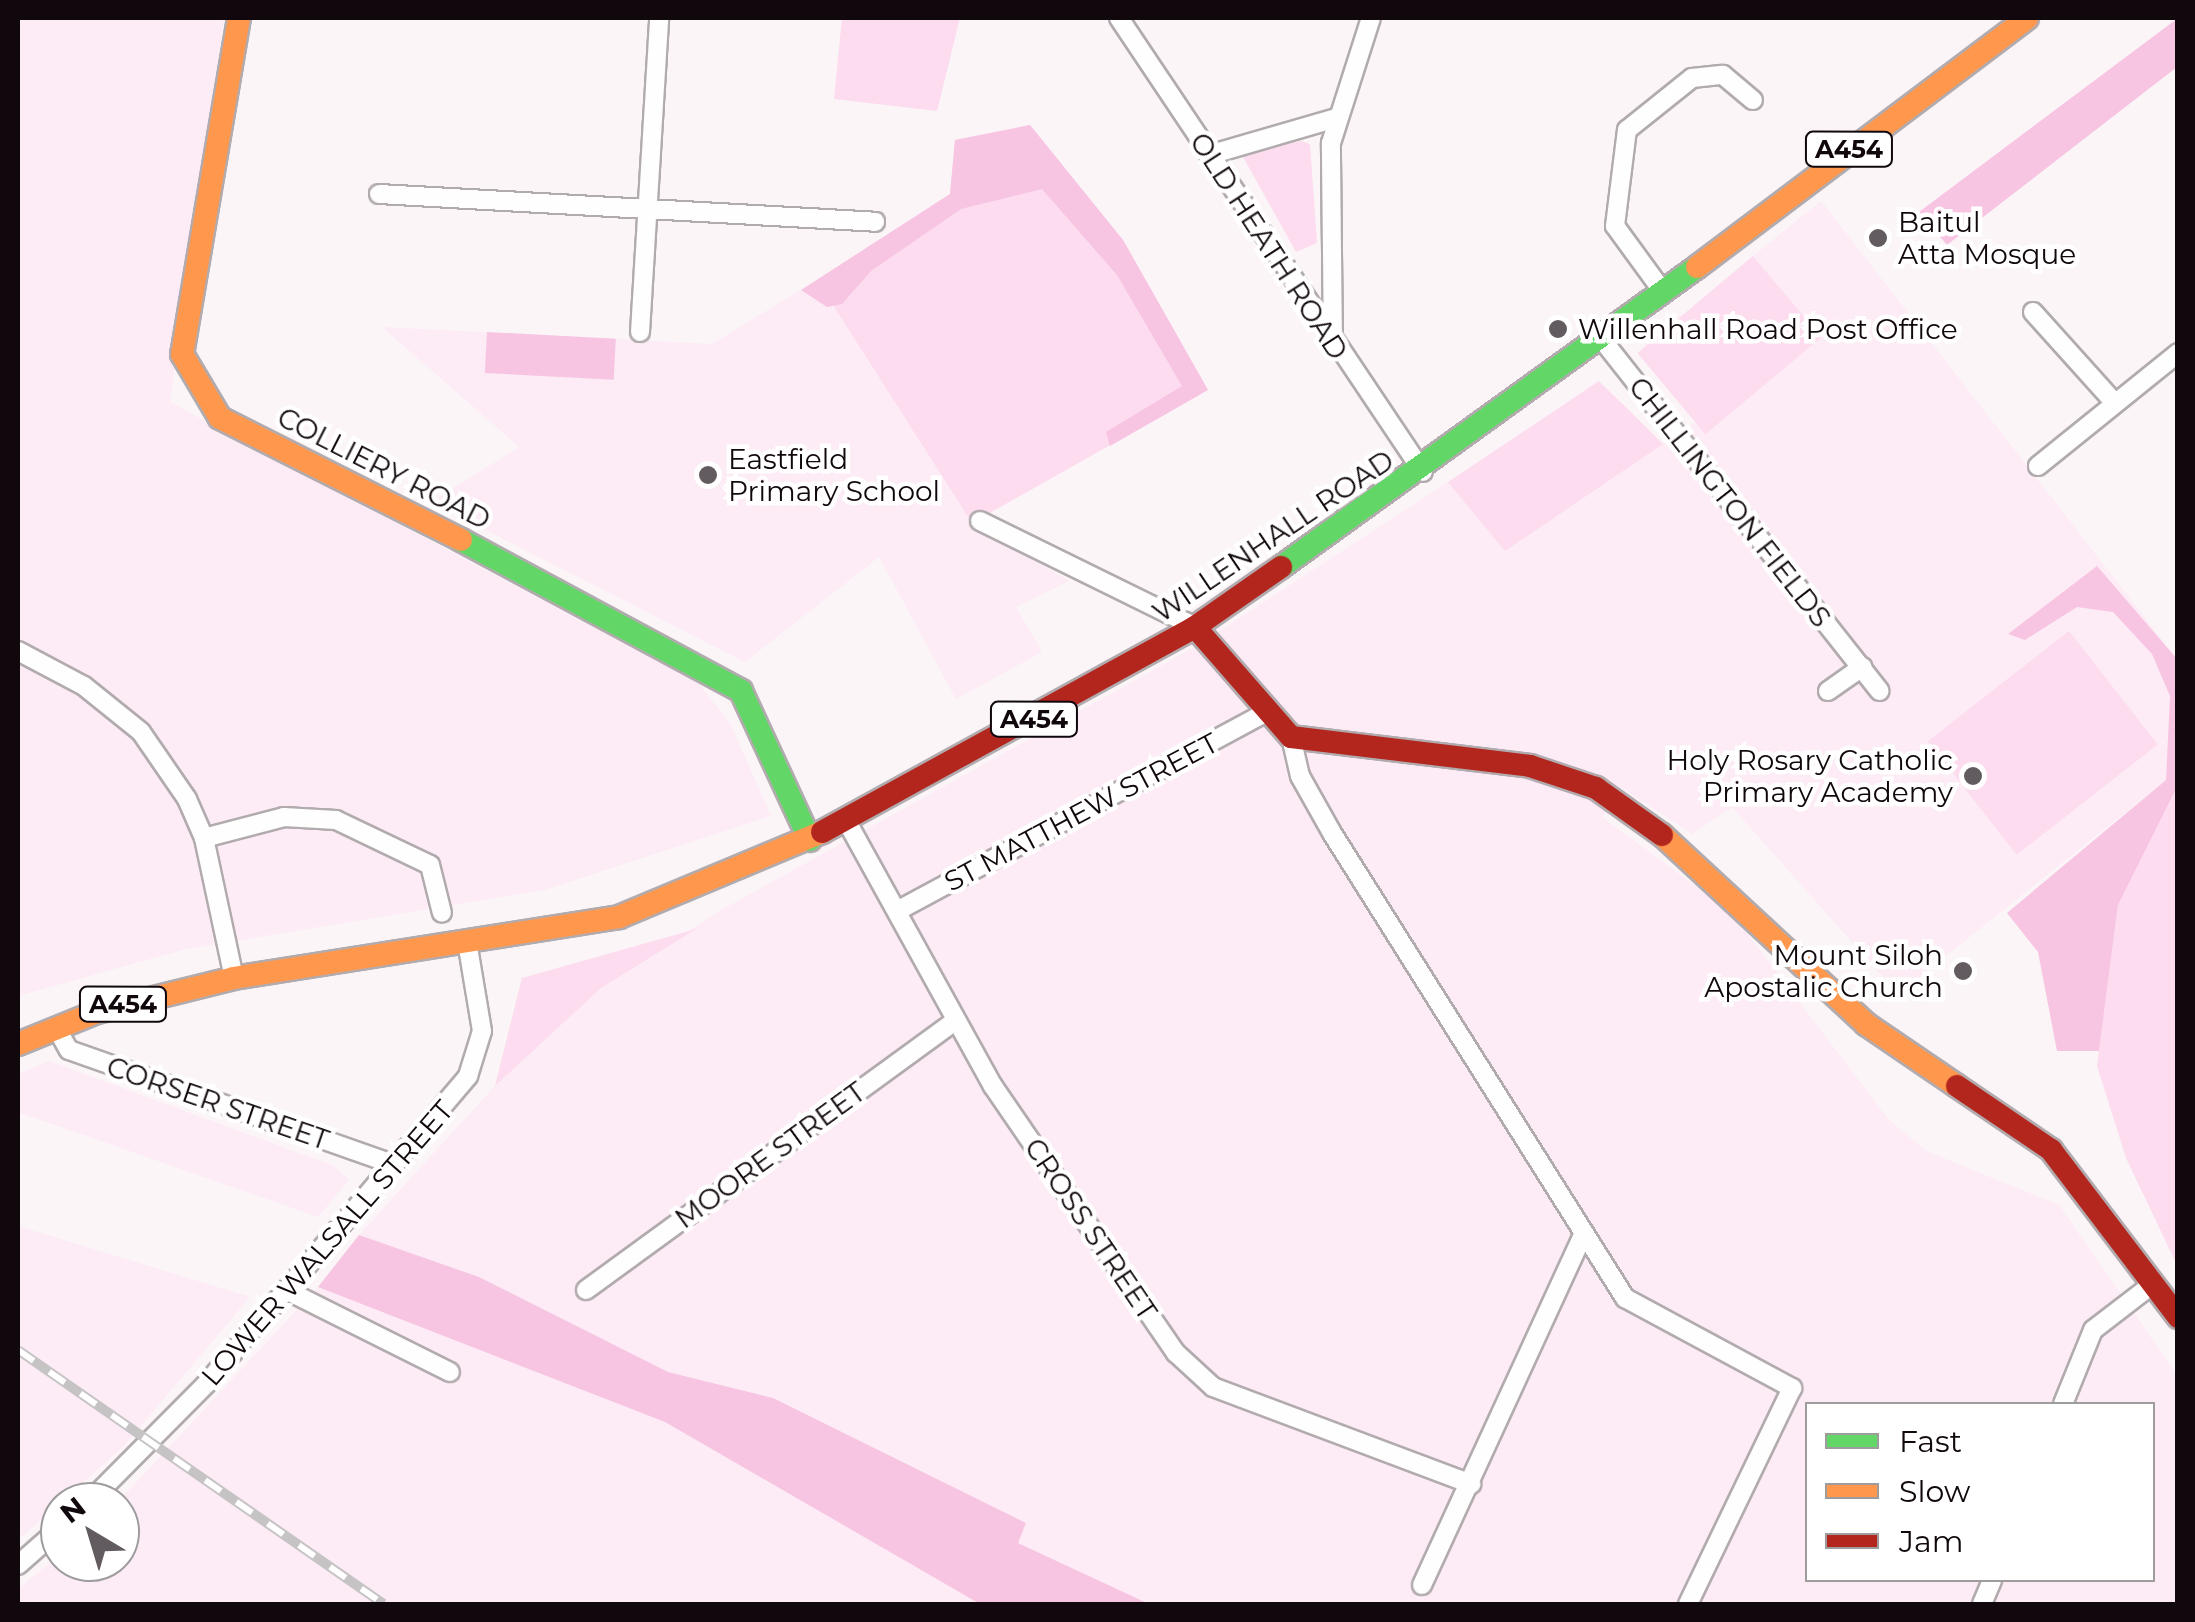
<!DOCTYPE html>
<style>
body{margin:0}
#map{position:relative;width:2195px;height:1622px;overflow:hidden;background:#fbf5f8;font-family:Montserrat,sans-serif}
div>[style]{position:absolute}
.built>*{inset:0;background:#fdebf5}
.green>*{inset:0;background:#fcdcee;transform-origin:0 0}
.forest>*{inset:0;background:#f7c5e2;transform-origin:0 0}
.roads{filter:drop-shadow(2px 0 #b2abae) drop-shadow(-2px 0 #b2abae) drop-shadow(0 2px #b2abae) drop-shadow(0 -2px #b2abae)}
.street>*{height:18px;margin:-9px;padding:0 9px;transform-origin:9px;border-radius:9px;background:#fefefe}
.fast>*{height:22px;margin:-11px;padding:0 11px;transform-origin:11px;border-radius:11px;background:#63d668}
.slow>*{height:22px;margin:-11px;padding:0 11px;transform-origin:11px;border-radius:11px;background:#ff974d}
.jam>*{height:22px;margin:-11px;padding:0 11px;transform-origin:11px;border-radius:11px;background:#b3261e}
.rail>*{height:10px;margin-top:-5px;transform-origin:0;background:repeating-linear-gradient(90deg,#fff 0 19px,#c5c3c4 0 38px);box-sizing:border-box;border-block:2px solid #c5c3c4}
.dots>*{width:28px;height:28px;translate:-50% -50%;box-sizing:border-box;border:5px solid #fff;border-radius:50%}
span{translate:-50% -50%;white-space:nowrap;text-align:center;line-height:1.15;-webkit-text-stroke:9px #fff;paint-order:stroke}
.shield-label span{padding:2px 8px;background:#fff;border:2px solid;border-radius:8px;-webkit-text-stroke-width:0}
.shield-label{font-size:25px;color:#10080d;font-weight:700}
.poi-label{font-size:28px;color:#10080d}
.left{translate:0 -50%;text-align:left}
.right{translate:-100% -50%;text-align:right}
.street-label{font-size:28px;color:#10080d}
.frame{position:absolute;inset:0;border:20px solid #10080d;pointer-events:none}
.legend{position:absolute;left:1805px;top:1402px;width:350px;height:180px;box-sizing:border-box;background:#fff;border:2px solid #9f9c9e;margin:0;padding:12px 18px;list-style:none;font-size:30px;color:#10080d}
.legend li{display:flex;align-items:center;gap:20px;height:50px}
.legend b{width:50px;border:2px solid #9f9c9e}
.north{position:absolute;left:40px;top:1482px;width:100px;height:100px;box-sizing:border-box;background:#fff;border:2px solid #9f9c9e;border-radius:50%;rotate:322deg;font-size:28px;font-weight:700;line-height:40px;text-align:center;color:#10080d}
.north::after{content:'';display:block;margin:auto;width:35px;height:45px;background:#625b5f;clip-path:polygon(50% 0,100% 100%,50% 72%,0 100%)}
</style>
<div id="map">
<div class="built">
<div style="clip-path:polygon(18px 18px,224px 18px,170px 402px,699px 684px,730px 723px,771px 816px,544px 890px,186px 949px,18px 996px)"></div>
<div style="clip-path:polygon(evenodd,1821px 201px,2177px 659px,2166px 780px,1898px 994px,1732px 807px,1692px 834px,1622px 788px,1602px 817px,1731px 912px,1888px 1119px,1926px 1151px,2059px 1205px,2177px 1375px,2177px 1604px,1147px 1604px,1017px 1542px,1025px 1522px,773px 1398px,668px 1372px,479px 1277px,359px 1235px,495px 1086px,601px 988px,718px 912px,1195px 647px,1448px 482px,1506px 550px,1820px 337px,1753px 256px,1821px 201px,1808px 1404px,2152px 1404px,2152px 1580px,1808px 1580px,1808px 1404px)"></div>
<div style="clip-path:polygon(817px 280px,972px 523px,1069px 581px,1016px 607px,1042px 652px,956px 699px,879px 557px,745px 662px,431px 502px,519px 447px,382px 327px,712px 344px)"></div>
<div style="clip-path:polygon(49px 1061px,334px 1166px,349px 1180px,318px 1217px,18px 1112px,18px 1074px)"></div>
<div style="clip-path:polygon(18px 1226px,250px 1297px,123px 1447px,18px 1540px)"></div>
<div style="clip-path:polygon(318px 1287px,665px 1422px,980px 1604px,18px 1604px,18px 1589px,60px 1555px,120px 1562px,118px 1502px)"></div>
</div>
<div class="green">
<div style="clip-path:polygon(842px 18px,960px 18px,937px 111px,834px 99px)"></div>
<div style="clip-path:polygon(1030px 125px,1123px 240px,1208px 390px,972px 523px,817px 280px,950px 194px,955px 140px)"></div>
<div style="clip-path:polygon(1301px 141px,1310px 144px,1317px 243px,1296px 252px,1242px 155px)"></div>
<div style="left:1753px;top:256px;width:106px;height:151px;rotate:50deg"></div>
<div style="clip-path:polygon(1599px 381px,1663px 444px,1505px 551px,1448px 482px)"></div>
<div style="left:2069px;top:631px;width:144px;height:179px;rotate:52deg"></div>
<div style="clip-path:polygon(2177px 787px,2177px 1265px,2126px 1158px,2097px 1066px,2118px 905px)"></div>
<div style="clip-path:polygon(696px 929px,601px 988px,495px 1086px,522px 978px)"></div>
</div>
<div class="forest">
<div style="clip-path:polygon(2178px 18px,2177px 67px,1947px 245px,1919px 212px)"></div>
<div style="clip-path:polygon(1030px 125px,1123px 240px,1208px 390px,1110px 446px,1106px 432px,1182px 386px,1117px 275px,1042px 189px,961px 209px,871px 271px,842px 304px,827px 307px,801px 290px,950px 194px,955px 140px)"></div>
<div style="left:487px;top:332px;width:129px;height:41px;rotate:3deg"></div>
<div style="clip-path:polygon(2097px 566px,2177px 659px,2177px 787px,2118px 905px,2099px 1051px,2057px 1051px,2038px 952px,2007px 913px,2166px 780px,2170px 696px,2152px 654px,2113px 612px,2077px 607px,2025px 640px,2008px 634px)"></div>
<div style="clip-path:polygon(359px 1235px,479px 1277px,668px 1372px,773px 1398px,1026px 1523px,1018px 1543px,1149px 1604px,980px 1604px,665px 1422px,318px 1287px)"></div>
</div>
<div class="roads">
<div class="street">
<div style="left:1119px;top:18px;width:546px;rotate:56.19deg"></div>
<div style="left:1209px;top:155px;width:132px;rotate:-16.2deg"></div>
<div style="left:379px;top:194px;width:497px;rotate:3.2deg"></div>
<div style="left:1661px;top:289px;width:78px;rotate:-126.1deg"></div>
<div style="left:1615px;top:226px;width:97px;rotate:-82.9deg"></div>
<div style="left:1627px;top:130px;width:83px;rotate:-38.7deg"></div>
<div style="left:1692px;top:78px;width:31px;rotate:-6deg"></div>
<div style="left:1723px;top:75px;width:39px;rotate:40deg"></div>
<div style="left:2033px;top:312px;width:121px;rotate:48deg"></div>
<div style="left:640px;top:332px;width:315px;rotate:-86.5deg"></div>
<div style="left:1600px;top:337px;width:451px;rotate:51.7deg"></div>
<div style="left:1333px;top:347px;width:204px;rotate:-90.6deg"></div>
<div style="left:1331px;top:143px;width:131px;rotate:-72.3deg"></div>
<div style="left:2038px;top:466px;width:180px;rotate:-38.9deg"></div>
<div style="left:980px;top:521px;width:240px;rotate:26.2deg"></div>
<div style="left:18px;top:651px;width:75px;rotate:27.9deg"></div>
<div style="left:84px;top:686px;width:73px;rotate:38.9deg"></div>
<div style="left:141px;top:732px;width:81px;rotate:55.5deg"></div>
<div style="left:187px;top:799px;width:43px;rotate:66.4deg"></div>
<div style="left:204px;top:838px;width:143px;rotate:77.9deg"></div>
<div style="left:1828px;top:691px;width:42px;rotate:-35.2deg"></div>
<div style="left:1291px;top:737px;width:40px;rotate:77deg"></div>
<div style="left:1300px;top:776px;width:65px;rotate:60.7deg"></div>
<div style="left:1332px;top:833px;width:550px;rotate:57.78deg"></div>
<div style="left:1625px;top:1298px;width:190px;rotate:28.3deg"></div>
<div style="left:1792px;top:1388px;width:240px;rotate:115.7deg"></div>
<div style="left:846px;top:820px;width:304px;rotate:61.1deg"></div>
<div style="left:993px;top:1086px;width:324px;rotate:55.6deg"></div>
<div style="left:1176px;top:1353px;width:50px;rotate:42.6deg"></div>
<div style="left:1213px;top:1387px;width:276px;rotate:20.6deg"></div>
<div style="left:204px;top:838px;width:83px;rotate:-14.7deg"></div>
<div style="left:284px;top:817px;width:52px;rotate:3.3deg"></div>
<div style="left:336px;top:820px;width:104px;rotate:25.6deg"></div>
<div style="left:430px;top:865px;width:49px;rotate:76deg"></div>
<div style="left:897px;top:911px;width:418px;rotate:-28.3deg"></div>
<div style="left:56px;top:1027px;width:26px;rotate:61deg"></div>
<div style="left:69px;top:1050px;width:343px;rotate:19.4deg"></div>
<div style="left:586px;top:1290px;width:457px;rotate:-36.1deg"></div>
<div style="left:288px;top:1291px;width:181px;rotate:26.6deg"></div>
<div style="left:2063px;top:1404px;width:80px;rotate:-67.9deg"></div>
<div style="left:2093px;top:1330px;width:76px;rotate:-37.5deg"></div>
<div style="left:89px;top:1502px;width:168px;rotate:-45.2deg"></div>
<div style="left:207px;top:1383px;width:403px;rotate:-49.6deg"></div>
<div style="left:468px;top:1076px;width:47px;rotate:-72.7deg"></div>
<div style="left:482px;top:1031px;width:85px;rotate:-99.5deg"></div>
<div style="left:18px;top:1565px;width:56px;rotate:-41.4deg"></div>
<div style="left:1422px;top:1585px;width:387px;rotate:-65.3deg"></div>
<div style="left:1982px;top:1604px;width:26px;rotate:-67deg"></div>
</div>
<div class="fast">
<div style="left:461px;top:540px;width:318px;rotate:28.3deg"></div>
<div style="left:741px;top:691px;width:164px;rotate:65.2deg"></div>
<div style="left:1281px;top:567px;width:513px;rotate:-35.8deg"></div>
</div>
<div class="slow">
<div style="left:239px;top:18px;width:341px;rotate:99.6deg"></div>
<div style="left:182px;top:354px;width:74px;rotate:59.3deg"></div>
<div style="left:220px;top:418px;width:270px;rotate:26.8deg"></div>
<div style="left:1697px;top:267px;width:413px;rotate:-37deg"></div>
<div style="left:1662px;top:835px;width:278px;rotate:42.8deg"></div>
<div style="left:1866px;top:1024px;width:110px;rotate:34.3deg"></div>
<div style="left:18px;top:1044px;width:85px;rotate:-22.1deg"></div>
<div style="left:97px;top:1012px;width:141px;rotate:-13.9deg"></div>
<div style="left:234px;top:978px;width:390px;rotate:-9deg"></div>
<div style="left:619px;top:917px;width:220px;rotate:-22.7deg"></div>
</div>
<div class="jam">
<div style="left:1195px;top:627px;width:146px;rotate:48.9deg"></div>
<div style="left:1291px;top:737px;width:241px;rotate:6.9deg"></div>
<div style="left:1530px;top:766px;width:70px;rotate:18.4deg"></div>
<div style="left:1596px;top:788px;width:81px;rotate:35.5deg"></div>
<div style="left:822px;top:832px;width:426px;rotate:-28.8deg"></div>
<div style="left:1195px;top:627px;width:105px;rotate:-34.9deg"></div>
<div style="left:1957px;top:1086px;width:114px;rotate:34.2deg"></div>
<div style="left:2051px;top:1150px;width:210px;rotate:52.7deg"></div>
</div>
</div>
<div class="rail">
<div style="left:18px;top:1350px;width:445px;rotate:34.8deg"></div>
</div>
<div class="dots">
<div style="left:1878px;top:238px;background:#625b5f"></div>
<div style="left:1558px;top:329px;background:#625b5f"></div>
<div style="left:708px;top:475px;background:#625b5f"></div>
<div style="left:1973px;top:776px;background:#625b5f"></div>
<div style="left:1963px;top:971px;background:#625b5f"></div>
</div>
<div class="shield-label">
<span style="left:1849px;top:149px">A454</span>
<span style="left:1034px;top:719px">A454</span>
<span style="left:123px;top:1004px">A454</span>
</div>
<div class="poi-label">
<span class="left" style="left:1898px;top:238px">Baitul<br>Atta Mosque</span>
<span class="left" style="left:1578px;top:329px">Willenhall Road Post Office</span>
<span class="left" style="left:728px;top:475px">Eastfield<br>Primary School</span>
<span class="right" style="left:1953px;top:776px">Holy Rosary Catholic<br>Primary Academy</span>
<span class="right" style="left:1943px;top:971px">Mount Siloh<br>Apostalic Church</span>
</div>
<div class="street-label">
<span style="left:1269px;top:246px;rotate:57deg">OLD HEATH ROAD</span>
<span style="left:384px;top:468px;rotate:27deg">COLLIERY ROAD</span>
<span style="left:1730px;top:502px;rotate:52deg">CHILLINGTON FIELDS</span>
<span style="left:1273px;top:536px;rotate:-34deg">WILLENHALL ROAD</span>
<span style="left:1081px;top:812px;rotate:-28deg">ST MATTHEW STREET</span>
<span style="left:218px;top:1103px;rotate:19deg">CORSER STREET</span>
<span style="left:770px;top:1155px;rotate:-36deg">MOORE STREET</span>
<span style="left:1091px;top:1229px;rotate:56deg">CROSS STREET</span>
<span style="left:327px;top:1243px;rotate:-49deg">LOWER WALSALL STREET</span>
</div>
<div class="frame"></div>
<ul class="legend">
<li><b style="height:12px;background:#63d668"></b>Fast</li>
<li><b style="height:12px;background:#ff974d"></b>Slow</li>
<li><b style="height:12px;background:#b3261e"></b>Jam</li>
</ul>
<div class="north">N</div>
</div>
